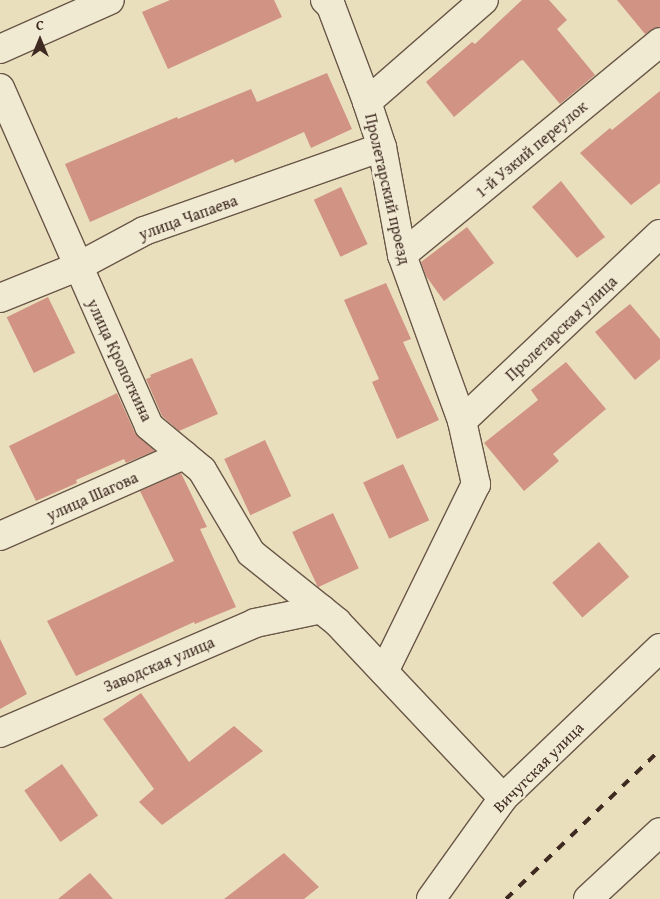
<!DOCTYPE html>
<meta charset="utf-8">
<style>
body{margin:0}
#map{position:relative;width:660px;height:899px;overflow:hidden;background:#eadfbc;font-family:"Gentium Book Plus",serif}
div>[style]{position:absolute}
.building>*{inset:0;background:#d09384;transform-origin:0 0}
.roads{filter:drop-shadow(1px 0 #695748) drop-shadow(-1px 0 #695748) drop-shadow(0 1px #695748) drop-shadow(0 -1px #695748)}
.minor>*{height:28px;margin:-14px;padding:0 14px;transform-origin:14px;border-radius:14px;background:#f1ead3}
.rail>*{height:4px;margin-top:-2px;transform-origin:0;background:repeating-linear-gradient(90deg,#3e2a21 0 9px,transparent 0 18px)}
span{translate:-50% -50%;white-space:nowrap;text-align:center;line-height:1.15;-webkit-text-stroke:5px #f1ead3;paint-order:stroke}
.street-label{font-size:16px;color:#3e2a21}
.north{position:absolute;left:15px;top:15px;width:50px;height:50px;-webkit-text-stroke:4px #f1ead3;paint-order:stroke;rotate:0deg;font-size:14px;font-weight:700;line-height:20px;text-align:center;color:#3e2a21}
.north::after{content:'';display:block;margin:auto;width:18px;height:22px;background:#3e2a21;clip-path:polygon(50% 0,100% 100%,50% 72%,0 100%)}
</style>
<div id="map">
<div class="building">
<div style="clip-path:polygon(170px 0,274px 0,282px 17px,168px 69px,142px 12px)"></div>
<div style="clip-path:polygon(522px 0,549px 0,567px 20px,557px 29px,595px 75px,560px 104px,523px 60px,520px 61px,454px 117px,426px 82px,472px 42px,475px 44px)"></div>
<div style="clip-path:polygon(617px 0,660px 0,660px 27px,645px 34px)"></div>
<div style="clip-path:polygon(327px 73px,352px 129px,311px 148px,304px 132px,235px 163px,233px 159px,90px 222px,65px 164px,177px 117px,178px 119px,251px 89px,257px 102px)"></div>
<div style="clip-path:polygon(660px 91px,660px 183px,631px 205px,580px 153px,610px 128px,612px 130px)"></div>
<div style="clip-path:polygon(561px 181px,605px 237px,577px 258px,532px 207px)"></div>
<div style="left:341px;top:187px;width:63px;height:30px;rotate:65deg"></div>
<div style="clip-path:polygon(467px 227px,494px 263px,444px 301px,426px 276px,421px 262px)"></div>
<div style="clip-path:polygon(386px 283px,411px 339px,403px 342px,439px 420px,397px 439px,372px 382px,379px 379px,344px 300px)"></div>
<div style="left:48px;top:297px;width:62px;height:46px;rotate:64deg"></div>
<div style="clip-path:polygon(630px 304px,660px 339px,660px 359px,635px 380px,595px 332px)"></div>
<div style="clip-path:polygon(192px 358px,218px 414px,179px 431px,162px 416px,146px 379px,151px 377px,150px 375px)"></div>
<div style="clip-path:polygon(566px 362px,606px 409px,553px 454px,559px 461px,524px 491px,484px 443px,538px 400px,531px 390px)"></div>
<div style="clip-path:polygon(117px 393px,135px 433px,155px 451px,126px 463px,124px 459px,76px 480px,77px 483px,36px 501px,9px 446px)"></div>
<div style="left:265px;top:440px;width:62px;height:45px;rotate:65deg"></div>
<div style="left:403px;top:464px;width:62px;height:44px;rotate:65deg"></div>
<div style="clip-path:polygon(181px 473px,207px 527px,200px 529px,236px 607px,195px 624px,194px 622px,76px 676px,47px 621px,174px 561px,140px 491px)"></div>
<div style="left:333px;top:513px;width:61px;height:45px;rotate:65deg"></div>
<div style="left:599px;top:542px;width:46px;height:62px;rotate:49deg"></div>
<div style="clip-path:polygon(0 639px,27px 694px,0 709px)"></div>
<div style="clip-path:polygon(141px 693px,189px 762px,234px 726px,263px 751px,162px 825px,139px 802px,154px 789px,103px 719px)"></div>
<div style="left:62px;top:764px;width:63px;height:46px;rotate:55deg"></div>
<div style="clip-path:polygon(284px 853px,319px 887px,304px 899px,224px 899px)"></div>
<div style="clip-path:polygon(90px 873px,113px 899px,58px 899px)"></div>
</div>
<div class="roads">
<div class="minor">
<div style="left:325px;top:0;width:8px;rotate:45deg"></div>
<div style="left:331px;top:6px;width:103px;rotate:69.4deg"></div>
<div style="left:367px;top:102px;width:47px;rotate:71.6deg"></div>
<div style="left:382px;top:147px;width:110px;rotate:79.5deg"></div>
<div style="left:402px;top:255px;width:177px;rotate:70.1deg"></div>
<div style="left:462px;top:421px;width:65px;rotate:77.5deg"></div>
<div style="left:476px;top:484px;width:209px;rotate:116.1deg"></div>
<div style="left:0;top:49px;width:120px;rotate:-24deg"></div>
<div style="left:0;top:88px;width:369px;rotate:66.2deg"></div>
<div style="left:149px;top:426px;width:69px;rotate:39.7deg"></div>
<div style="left:202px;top:470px;width:96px;rotate:59.4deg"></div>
<div style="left:251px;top:553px;width:110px;rotate:38.7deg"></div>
<div style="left:337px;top:622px;width:242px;rotate:46.7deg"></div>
<div style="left:367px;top:102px;width:155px;rotate:-41.1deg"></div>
<div style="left:402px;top:255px;width:335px;rotate:-39.5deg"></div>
<div style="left:0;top:298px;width:83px;rotate:-21.9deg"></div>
<div style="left:77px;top:267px;width:76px;rotate:-28.2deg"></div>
<div style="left:144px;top:231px;width:252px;rotate:-19.4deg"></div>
<div style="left:462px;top:421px;width:272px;rotate:-43.4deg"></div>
<div style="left:0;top:536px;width:201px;rotate:-23.8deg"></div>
<div style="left:0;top:733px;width:278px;rotate:-23.3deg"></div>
<div style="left:255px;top:623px;width:68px;rotate:-11.8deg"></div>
<div style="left:431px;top:899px;width:124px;rotate:-54.5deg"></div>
<div style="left:503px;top:798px;width:217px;rotate:-43.7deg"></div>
<div style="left:588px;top:899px;width:98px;rotate:-42.9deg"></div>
</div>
</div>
<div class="rail">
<div style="left:506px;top:899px;width:214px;rotate:-44.1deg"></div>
</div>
<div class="street-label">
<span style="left:531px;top:149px;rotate:-40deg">1-й Узкий переулок</span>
<span style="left:388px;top:189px;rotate:77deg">Пролетарский проезд</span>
<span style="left:188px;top:217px;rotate:-20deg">улица Чапаева</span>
<span style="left:561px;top:328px;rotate:-43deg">Пролетарская улица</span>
<span style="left:120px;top:360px;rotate:65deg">улица Кропоткина</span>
<span style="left:92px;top:496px;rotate:-24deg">улица Шагова</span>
<span style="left:159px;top:664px;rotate:-23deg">Заводская улица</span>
<span style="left:538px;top:767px;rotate:-45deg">Вичугская улица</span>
</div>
<div class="north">С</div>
</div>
